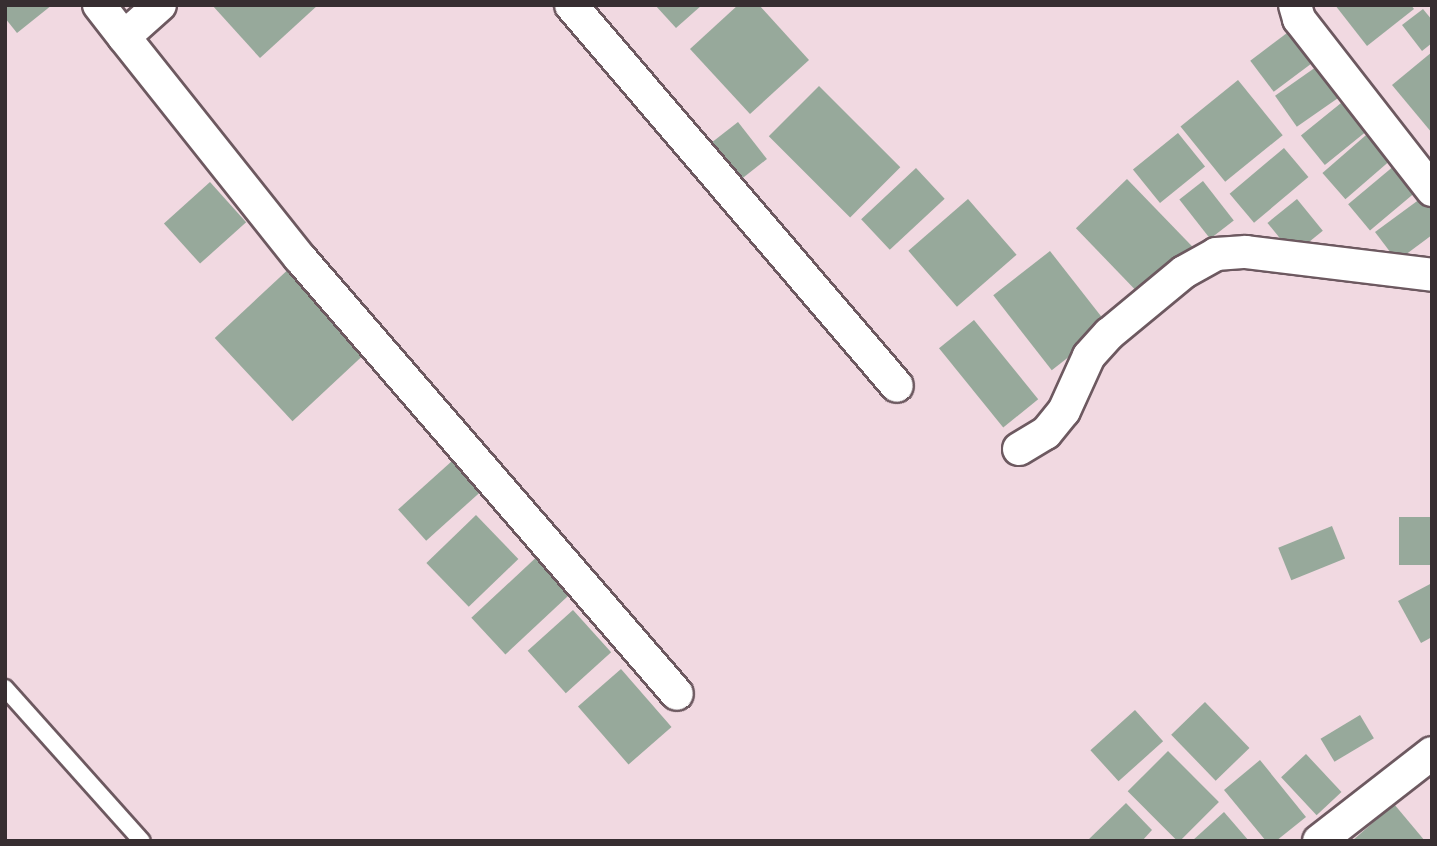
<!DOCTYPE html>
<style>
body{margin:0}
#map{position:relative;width:1437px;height:846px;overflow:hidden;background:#f1d9e1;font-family:"Archivo Narrow",sans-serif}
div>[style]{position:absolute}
.building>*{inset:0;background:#97a99b;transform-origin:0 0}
.roads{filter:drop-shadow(2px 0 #6d5960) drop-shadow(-2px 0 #6d5960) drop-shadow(0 2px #6d5960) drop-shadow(0 -2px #6d5960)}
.lane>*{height:16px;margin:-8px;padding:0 8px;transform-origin:8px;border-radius:8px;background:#fff}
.street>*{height:32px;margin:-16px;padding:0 16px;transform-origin:16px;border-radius:16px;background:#fff}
span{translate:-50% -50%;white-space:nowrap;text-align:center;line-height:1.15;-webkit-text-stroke:5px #fff;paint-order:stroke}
.frame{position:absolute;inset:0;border:7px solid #372e31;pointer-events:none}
</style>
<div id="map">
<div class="building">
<div style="clip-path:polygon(5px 5px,52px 5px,17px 33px,5px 18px)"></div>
<div style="clip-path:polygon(212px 5px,318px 5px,260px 58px)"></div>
<div style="clip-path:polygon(655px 5px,702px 5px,676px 28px)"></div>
<div style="clip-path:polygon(738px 5px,759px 5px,809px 60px,750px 114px,690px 49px)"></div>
<div style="clip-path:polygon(1335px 5px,1411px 5px,1414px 9px,1367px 46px)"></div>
<div style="clip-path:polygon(1423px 9px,1432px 20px,1432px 43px,1422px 51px,1402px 25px)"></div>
<div style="left:1291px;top:30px;width:39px;height:51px;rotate:53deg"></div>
<div style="clip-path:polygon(1432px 52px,1432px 133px,1392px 85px)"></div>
<div style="left:1316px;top:67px;width:38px;height:50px;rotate:55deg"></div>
<div style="left:1238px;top:80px;width:71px;height:74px;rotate:51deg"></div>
<div style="left:819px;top:86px;width:115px;height:71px;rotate:45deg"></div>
<div style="left:1346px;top:99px;width:38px;height:58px;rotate:51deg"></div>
<div style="left:738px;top:122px;width:47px;height:44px;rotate:52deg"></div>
<div style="left:1373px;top:129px;width:35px;height:67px;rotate:49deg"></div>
<div style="left:1178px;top:133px;width:43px;height:58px;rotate:51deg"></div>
<div style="left:1284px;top:148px;width:38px;height:71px;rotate:50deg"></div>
<div style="left:1401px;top:160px;width:34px;height:69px;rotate:50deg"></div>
<div style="left:916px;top:168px;width:42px;height:75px;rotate:47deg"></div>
<div style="left:1127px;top:179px;width:95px;height:71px;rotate:46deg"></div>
<div style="left:1203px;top:181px;width:50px;height:30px;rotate:52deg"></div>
<div style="left:210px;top:182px;width:54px;height:62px;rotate:48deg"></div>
<div style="clip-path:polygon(1424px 196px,1432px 206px,1432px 235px,1397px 261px,1375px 232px)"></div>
<div style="left:968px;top:199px;width:74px;height:79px;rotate:49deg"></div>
<div style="left:1297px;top:199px;width:41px;height:38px;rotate:51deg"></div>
<div style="left:1050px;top:251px;width:95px;height:72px;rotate:52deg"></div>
<div style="left:293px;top:265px;width:114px;height:107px;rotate:47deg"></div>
<div style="left:974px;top:320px;width:102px;height:45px;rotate:51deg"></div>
<div style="left:462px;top:452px;width:42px;height:86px;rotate:48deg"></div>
<div style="left:476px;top:515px;width:61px;height:69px;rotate:46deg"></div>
<div style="left:1432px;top:517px;width:48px;height:33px;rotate:90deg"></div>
<div style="left:1332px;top:526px;width:35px;height:58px;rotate:68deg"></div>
<div style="left:543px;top:551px;width:50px;height:98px;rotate:47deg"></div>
<div style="clip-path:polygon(1432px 583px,1432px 637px,1421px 643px,1398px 601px)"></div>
<div style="left:573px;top:610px;width:57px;height:61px;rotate:48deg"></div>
<div style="left:621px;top:669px;width:77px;height:57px;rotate:49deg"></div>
<div style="left:1205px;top:702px;width:64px;height:47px;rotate:46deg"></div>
<div style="left:1135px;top:710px;width:42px;height:60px;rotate:48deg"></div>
<div style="left:1360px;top:715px;width:27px;height:46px;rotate:59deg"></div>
<div style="left:1168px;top:751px;width:72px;height:57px;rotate:45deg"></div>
<div style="left:1306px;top:754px;width:52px;height:34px;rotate:47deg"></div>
<div style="clip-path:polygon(1260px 760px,1306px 817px,1276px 841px,1266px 841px,1224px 790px)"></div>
<div style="clip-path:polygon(1126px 803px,1152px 830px,1142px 841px,1087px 841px)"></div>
<div style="clip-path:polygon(1394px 804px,1425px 841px,1352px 841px)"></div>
<div style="clip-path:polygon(1224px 812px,1249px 841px,1192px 841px)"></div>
</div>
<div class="roads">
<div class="lane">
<div style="left:5px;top:688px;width:205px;rotate:48.2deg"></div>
</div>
<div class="street">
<div style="left:99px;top:5px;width:41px;rotate:52deg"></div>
<div style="left:124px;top:37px;width:48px;rotate:-41.6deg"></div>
<div style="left:571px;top:5px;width:501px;rotate:49.45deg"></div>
<div style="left:1295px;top:5px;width:15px;rotate:74deg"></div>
<div style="left:1299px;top:19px;width:217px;rotate:52.1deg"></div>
<div style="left:124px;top:37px;width:283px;rotate:51.5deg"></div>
<div style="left:300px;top:258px;width:576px;rotate:49.15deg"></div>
<div style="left:1019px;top:449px;width:31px;rotate:-31deg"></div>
<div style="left:1046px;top:433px;width:28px;rotate:-51deg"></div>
<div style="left:1064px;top:411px;width:60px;rotate:-65.6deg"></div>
<div style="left:1089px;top:356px;width:30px;rotate:-48deg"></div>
<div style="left:1109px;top:334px;width:97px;rotate:-39.6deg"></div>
<div style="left:1184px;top:272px;width:37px;rotate:-29deg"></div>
<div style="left:1216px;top:254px;width:30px;rotate:-4deg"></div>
<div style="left:1246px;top:252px;width:187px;rotate:7deg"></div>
<div style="left:1319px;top:841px;width:143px;rotate:-37.9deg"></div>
</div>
</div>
<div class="frame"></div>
</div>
